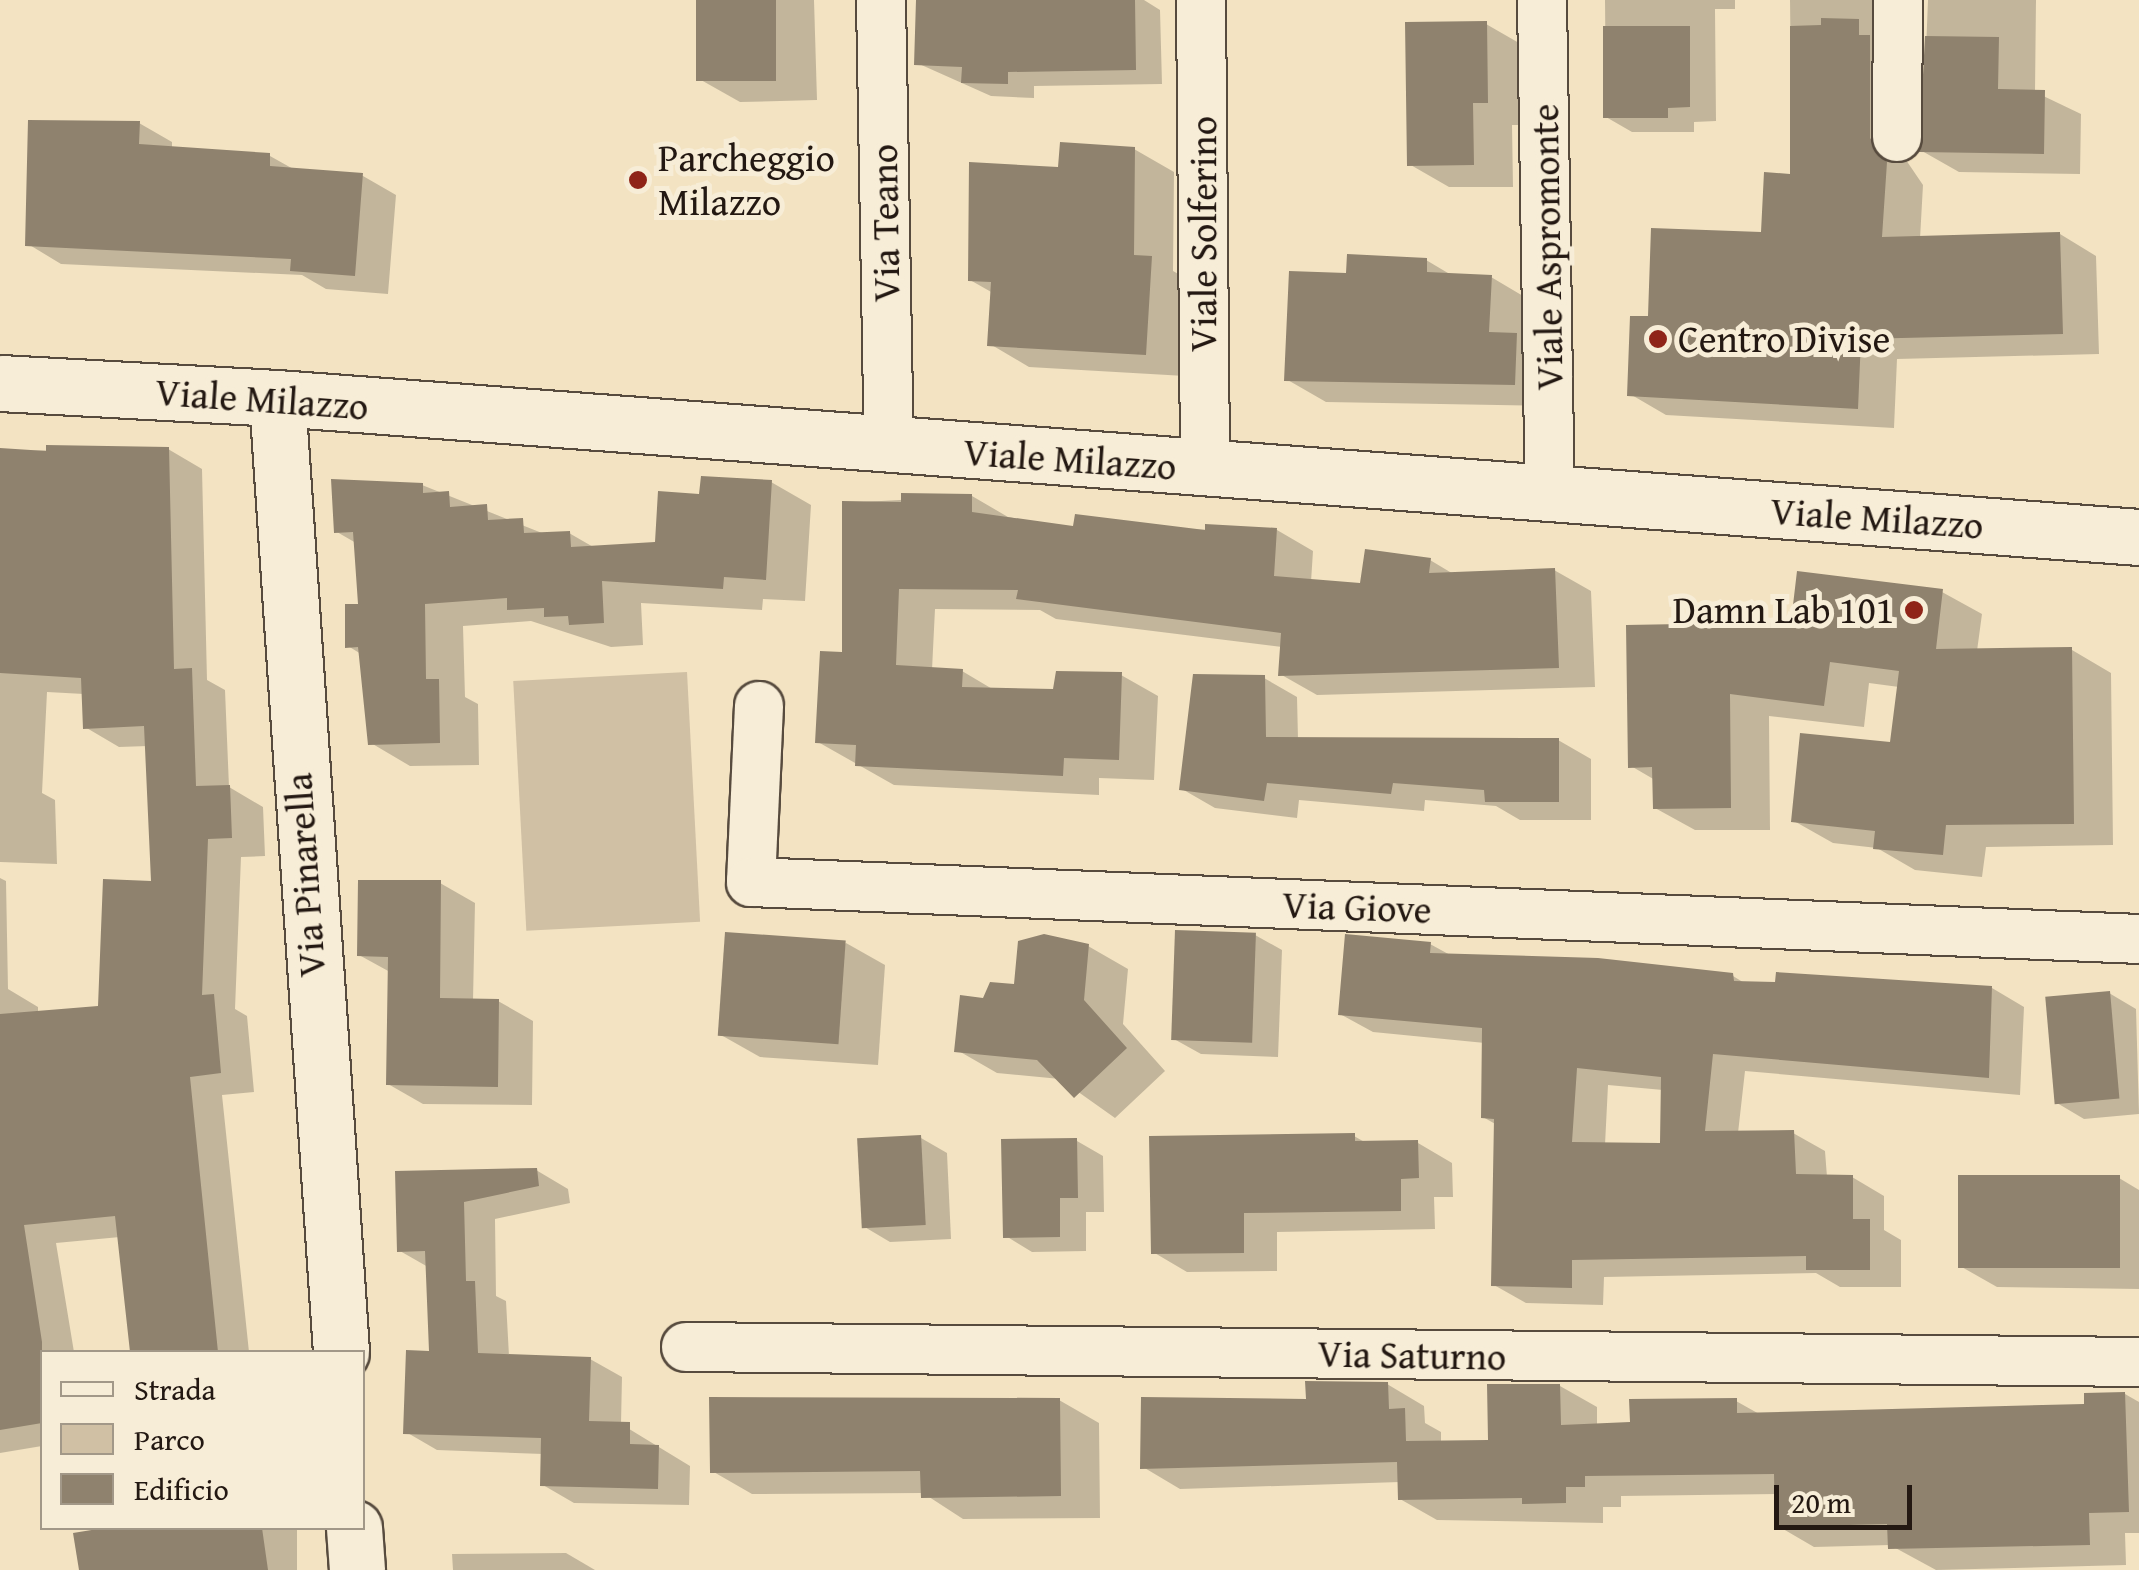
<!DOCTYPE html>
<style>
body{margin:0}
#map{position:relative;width:2139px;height:1570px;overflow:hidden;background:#f3e3c2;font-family:"Gentium Book Plus",serif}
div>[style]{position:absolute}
.green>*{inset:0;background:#d0c0a4;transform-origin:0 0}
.shadow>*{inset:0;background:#0003;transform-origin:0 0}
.building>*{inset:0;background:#8f826e;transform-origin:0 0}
.roads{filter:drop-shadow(2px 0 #574b3e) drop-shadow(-2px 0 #574b3e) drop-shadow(0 2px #574b3e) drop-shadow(0 -2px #574b3e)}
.minor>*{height:48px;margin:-24px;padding:0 24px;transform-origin:24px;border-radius:24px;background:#f7edd7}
.tertiary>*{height:55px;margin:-27.5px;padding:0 27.5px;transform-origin:27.5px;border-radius:27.5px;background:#f7edd7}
.dots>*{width:28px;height:28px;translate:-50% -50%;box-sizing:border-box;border:5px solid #f7edd7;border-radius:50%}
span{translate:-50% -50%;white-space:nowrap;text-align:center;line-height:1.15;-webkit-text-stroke:10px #f7edd7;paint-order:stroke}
.poi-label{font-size:38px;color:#231812}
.left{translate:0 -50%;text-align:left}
.right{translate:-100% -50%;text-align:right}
.street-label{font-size:38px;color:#231812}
.legend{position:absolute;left:40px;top:1350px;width:325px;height:180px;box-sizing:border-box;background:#f7edd7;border:2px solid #a29888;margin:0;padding:12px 18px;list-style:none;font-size:30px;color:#231812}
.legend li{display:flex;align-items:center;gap:20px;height:50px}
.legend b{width:50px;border:2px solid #a29888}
.scale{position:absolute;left:1774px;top:1485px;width:138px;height:45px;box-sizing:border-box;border:5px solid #231812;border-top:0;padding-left:12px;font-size:30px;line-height:35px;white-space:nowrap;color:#231812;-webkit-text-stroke:8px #f7edd7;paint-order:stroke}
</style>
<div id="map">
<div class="green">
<div style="left:687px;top:672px;width:250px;height:174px;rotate:87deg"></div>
</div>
<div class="shadow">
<div style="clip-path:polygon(699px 0,814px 0,817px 100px,740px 102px,701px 80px)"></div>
<div style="clip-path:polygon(919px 0,1144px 0,1160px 10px,1162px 84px,1034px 86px,1034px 98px,991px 96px,917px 63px)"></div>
<div style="clip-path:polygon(1605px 0,1735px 0,1735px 9px,1715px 9px,1716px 121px,1694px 122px,1694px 132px,1632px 132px,1606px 117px)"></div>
<div style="clip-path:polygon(1790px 0,1919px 0,1907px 20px,1906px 160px,1923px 185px,1920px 239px,2060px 234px,2096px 256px,2099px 354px,1897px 359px,1894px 428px,1666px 415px,1630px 394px,1650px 318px,1763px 234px,1792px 177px)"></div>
<div style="clip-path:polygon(1928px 0,2036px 0,2035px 92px,2081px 114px,2080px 174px,1959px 172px,1922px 151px)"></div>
<div style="clip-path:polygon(1486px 24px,1526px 47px,1526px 125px,1512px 125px,1513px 187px,1449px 187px,1409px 164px)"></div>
<div style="clip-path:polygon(139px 123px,172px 142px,172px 149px,270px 156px,295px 170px,363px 176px,396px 195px,388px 294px,326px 289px,302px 275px,61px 264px,28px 244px)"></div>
<div style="clip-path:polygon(1134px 149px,1174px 172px,1173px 271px,1191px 281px,1185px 376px,1029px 367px,990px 344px,993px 293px,970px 280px,1060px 170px)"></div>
<div style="clip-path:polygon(1426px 260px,1453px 276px,1491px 277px,1530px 300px,1554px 406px,1326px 402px,1286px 379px,1349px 276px)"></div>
<div style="clip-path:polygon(168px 449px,202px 469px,207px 680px,225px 690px,229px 787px,263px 807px,265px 856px,241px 857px,235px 1009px,247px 1016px,254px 1092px,222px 1095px,249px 1352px,131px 1352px,120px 1237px,56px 1243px,74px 1352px,42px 1352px,42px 1446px,0 1453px,0 878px,6px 881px,8px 989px,38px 1007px,38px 1013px,100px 1008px,153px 883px,148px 746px,119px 747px,85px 727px,84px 694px,47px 692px,42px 793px,55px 800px,57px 864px,0 862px,0 451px)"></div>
<div style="clip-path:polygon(771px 482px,811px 505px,805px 601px,763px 599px,762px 610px,641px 603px,643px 645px,611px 647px,531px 621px,463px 626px,465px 697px,478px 704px,479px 765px,410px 766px,371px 743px,361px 654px,348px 646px,361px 607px,356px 543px,337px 532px,422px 485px,547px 535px,569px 533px,595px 548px,657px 544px,702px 496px)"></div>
<div style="clip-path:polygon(972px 496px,1008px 517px,1076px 529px,1277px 530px,1313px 551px,1311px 582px,1362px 586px,1430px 560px,1455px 575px,1554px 570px,1591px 591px,1595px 687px,1317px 695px,1280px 674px,1282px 647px,1056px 619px,1040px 610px,935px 609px,932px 670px,962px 671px,994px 690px,1056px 691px,1121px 675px,1158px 696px,1154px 780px,1099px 778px,1099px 795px,894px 785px,818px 742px,844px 655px,845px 503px)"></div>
<div style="clip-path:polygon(1942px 592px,1982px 614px,1977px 651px,2072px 650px,2111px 673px,2113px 845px,1986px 847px,1982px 877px,1915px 870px,1877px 848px,1833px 843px,1794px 821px,1893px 744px,1899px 687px,1869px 683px,1864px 727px,1769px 716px,1770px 830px,1695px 830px,1655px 808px,1655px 780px,1631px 766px,1793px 624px)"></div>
<div style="clip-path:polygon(1264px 678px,1297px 697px,1298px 739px,1558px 740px,1591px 759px,1591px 820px,1520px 820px,1496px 806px,1425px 800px,1424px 811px,1299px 800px,1297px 818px,1215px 808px,1182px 789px)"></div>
<div style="clip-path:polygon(440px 883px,475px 903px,473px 1001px,498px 1001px,533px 1021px,532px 1105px,423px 1104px,388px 1084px,390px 972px,359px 955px)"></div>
<div style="clip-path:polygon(1255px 935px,1282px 950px,1278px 1057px,1201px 1054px,1174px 1039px)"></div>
<div style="clip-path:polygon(846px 943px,885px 965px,878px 1065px,760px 1057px,721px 1035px)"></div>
<div style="clip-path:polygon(evenodd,1430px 944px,1452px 956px,1733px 976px,1746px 984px,1992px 988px,2024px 1007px,2020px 1095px,1745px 1071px,1738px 1133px,1793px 1133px,1825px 1151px,1827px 1177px,1852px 1177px,1884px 1196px,1884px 1230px,1901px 1240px,1901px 1287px,1840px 1287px,1816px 1273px,1604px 1277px,1603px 1305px,1526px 1303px,1494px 1285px,1497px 1125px,1483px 1117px,1485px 1043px,1373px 1032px,1340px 1014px,1430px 944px,1608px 1085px,1663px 1090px,1662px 1145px,1605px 1145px,1608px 1085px)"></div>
<div style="clip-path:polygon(1088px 946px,1128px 969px,1123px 1024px,1165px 1071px,1115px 1118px,1060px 1079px,997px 1073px,957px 1050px,984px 1001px)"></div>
<div style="clip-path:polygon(2109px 993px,2136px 1009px,2139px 1114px,2084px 1119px,2057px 1103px)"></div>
<div style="clip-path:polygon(1354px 1136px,1368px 1144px,1418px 1143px,1452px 1163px,1453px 1197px,1434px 1197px,1435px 1229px,1277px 1232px,1277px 1271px,1187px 1272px,1153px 1252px)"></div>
<div style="clip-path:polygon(921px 1138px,947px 1153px,951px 1239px,890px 1242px,863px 1226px)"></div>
<div style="clip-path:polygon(1077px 1141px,1103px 1156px,1104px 1212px,1086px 1212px,1086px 1251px,1032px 1252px,1006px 1236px)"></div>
<div style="clip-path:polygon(536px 1170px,568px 1189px,570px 1203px,495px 1219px,496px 1296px,506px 1301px,509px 1356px,590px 1359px,622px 1377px,621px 1424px,690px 1466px,689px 1505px,574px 1503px,543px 1485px,543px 1454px,437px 1450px,406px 1432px,432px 1353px,428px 1267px,400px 1251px,398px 1173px)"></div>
<div style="clip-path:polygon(2119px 1178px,2139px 1190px,2139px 1289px,1997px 1287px,1960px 1266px)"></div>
<div style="clip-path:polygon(1387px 1384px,1424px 1406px,1425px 1423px,1441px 1432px,1441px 1443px,1491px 1442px,1560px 1386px,1597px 1407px,1597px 1426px,1632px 1425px,1736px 1401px,1761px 1415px,2086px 1406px,2125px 1394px,2139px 1402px,2139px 1533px,2125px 1533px,2126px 1565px,1936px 1570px,1890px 1545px,1814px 1547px,1778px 1526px,1777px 1494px,1621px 1496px,1621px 1507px,1603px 1507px,1603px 1523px,1437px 1520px,1400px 1499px,1400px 1482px,1180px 1489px,1143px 1467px,1308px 1402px)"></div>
<div style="clip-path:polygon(1059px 1400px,1099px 1423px,1100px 1518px,963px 1519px,923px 1493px,752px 1494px,712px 1471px)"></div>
<div style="left:93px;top:1528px;width:204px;height:44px"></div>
<div style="clip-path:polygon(566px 1553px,595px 1570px,453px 1570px,452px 1554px)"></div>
</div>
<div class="building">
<div style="left:696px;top:0;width:80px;height:81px"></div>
<div style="clip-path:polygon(916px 0,1135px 0,1136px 70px,1008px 72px,1008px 84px,961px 83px,962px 67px,914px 65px)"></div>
<div style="clip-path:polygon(1821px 18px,1859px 19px,1859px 35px,1870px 35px,1870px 138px,1887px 162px,1882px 237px,2060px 232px,2063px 334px,1861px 339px,1858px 409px,1627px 396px,1630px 316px,1648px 316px,1651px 228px,1761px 232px,1764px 172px,1790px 174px,1790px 26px,1821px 25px)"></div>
<div style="clip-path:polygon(1487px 21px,1488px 103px,1473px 103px,1474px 165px,1407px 166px,1405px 22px)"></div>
<div style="clip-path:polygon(1603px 26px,1690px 26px,1690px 107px,1668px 108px,1668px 118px,1603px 118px)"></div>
<div style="clip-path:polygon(1925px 36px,1999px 37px,1998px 89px,2045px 90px,2044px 154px,1919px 152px)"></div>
<div style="clip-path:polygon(28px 120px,140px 121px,139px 144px,270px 153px,270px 166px,363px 173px,355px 276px,290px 271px,291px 259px,25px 246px)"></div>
<div style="clip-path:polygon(1060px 142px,1135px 147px,1134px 255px,1152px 256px,1146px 355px,987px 346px,991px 282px,968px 281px,969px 162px,1058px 167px)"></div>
<div style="clip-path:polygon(1347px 254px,1427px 258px,1427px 272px,1492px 275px,1489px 332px,1517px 333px,1515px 385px,1284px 381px,1289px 271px,1346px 273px)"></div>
<div style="clip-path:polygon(46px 445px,169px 447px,174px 669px,192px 668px,196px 786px,230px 785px,232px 838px,208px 839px,202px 995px,214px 994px,221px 1073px,190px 1077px,218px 1352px,130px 1352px,115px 1216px,24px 1225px,42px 1342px,42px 1423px,0 1430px,0 1014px,98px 1006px,103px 879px,151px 881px,144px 726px,83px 729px,81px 678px,0 673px,0 448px,46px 451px)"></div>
<div style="clip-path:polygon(701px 476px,772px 480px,766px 580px,724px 577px,723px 589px,602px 581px,604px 623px,569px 625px,568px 616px,544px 617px,544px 608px,507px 610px,507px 598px,425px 604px,426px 679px,439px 679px,440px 743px,368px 745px,358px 647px,345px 648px,345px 604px,358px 604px,353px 532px,334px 533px,331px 479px,423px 483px,423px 493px,449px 491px,450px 507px,487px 504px,488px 520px,523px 518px,524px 533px,570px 531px,571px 547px,655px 542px,658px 491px,699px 494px)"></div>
<div style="clip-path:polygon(901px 493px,972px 494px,972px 512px,1073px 526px,1075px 514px,1205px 530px,1205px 524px,1277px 528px,1274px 576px,1360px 583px,1365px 549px,1431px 558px,1429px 573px,1555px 568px,1559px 668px,1278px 676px,1281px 633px,1016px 599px,1018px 590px,899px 589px,896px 665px,963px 669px,962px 687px,1053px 689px,1056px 671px,1122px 672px,1119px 760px,1064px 758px,1063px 776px,855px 766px,856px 745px,815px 743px,820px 651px,842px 652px,842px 501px,901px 502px)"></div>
<div style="clip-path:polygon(1797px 571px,1943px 589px,1936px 649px,2072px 647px,2074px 824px,1946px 825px,1943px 855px,1873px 849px,1875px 831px,1791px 822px,1800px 733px,1890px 742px,1899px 671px,1830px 662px,1824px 706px,1730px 694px,1731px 808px,1653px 809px,1652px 767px,1628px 768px,1626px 625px,1791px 622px)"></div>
<div style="clip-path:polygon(1193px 674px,1265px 675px,1266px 737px,1559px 738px,1559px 802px,1485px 802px,1484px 790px,1393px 783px,1391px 794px,1267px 783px,1264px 801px,1179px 790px)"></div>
<div style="clip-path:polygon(358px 880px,441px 880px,440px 998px,499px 999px,498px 1087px,386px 1085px,388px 957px,357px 956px)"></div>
<div style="left:1175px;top:930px;width:81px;height:110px;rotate:2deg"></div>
<div style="left:725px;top:932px;width:121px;height:104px;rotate:4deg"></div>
<div style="clip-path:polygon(1044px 934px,1089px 944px,1084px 1000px,1127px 1048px,1074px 1098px,1037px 1060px,954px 1052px,960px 995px,983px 998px,990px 982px,1014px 984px,1018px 941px)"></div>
<div style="clip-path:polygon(evenodd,1345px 934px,1431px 942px,1430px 953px,1598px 958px,1733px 973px,1734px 981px,1775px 982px,1776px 972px,1992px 986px,1989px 1078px,1713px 1054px,1705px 1131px,1794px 1130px,1796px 1174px,1853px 1175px,1853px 1219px,1870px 1219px,1870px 1270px,1806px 1270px,1806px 1256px,1572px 1260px,1572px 1288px,1491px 1286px,1494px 1119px,1481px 1118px,1482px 1028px,1338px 1015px,1345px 934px,1577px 1068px,1661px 1077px,1660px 1143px,1572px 1142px,1577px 1068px)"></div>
<div style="left:2110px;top:991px;width:108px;height:65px;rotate:85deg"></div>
<div style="clip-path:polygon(1355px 1133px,1355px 1141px,1418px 1140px,1419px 1178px,1401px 1179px,1401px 1211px,1244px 1213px,1244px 1253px,1151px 1254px,1149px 1136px)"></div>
<div style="left:921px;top:1135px;width:90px;height:64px;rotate:87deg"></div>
<div style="clip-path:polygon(1077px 1138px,1078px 1198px,1060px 1198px,1060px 1237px,1003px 1238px,1001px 1139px)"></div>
<div style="clip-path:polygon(537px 1168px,539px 1186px,464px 1202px,466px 1281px,475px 1281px,478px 1353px,591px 1357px,589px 1421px,630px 1422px,630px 1444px,659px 1445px,658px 1489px,540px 1486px,541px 1438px,403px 1434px,406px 1350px,429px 1351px,425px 1251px,397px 1252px,395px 1171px)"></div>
<div style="left:1958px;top:1175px;width:162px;height:93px"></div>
<div style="clip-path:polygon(1305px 1381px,1388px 1382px,1389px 1409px,1405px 1408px,1406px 1441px,1488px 1440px,1487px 1384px,1560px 1384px,1561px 1425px,1630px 1422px,1629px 1399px,1737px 1398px,1737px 1413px,2084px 1404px,2084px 1393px,2125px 1392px,2129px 1512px,2089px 1513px,2090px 1545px,1888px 1549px,1887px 1524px,1775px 1527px,1774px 1474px,1585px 1476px,1585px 1487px,1566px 1487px,1566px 1503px,1522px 1504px,1522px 1498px,1398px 1500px,1397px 1462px,1140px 1469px,1141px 1397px,1306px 1399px)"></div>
<div style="clip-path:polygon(709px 1397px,1060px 1398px,1061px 1496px,921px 1498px,920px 1471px,710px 1473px)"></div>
<div style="clip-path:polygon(104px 1528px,262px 1528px,268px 1570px,79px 1570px,73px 1533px)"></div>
</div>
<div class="roads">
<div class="minor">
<div style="left:881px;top:0;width:446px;rotate:89deg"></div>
<div style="left:1201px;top:0;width:468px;rotate:89.5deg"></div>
<div style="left:1542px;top:0;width:494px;rotate:89.1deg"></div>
<div style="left:1897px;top:137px;width:137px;rotate:-89.6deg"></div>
<div style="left:759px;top:706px;width:176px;rotate:92.6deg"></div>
<div style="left:751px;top:882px;width:1389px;rotate:2.35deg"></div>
<div style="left:686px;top:1347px;width:1453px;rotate:0.59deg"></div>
</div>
<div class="tertiary">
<div style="left:0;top:383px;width:277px;rotate:3.1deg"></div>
<div style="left:277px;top:398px;width:1867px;rotate:4.27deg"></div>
<div style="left:277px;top:398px;width:956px;rotate:86.16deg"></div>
<div style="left:354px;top:1528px;width:42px;rotate:85.9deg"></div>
</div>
</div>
<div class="dots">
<div style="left:638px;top:180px;background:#8f2418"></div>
<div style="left:1658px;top:339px;background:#8f2418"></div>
<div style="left:1914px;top:610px;background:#8f2418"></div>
</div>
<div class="poi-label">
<span class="left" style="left:658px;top:180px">Parcheggio<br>Milazzo</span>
<span class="left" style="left:1678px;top:339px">Centro Divise</span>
<span class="right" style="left:1894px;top:610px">Damn Lab 101</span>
</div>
<div class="street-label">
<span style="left:885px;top:223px;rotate:-91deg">Via Teano</span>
<span style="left:1203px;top:234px;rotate:-90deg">Viale Solferino</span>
<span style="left:1547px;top:247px;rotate:-91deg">Viale Aspromonte</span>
<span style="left:262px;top:399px;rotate:4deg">Viale Milazzo</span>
<span style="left:1070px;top:459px;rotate:4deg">Viale Milazzo</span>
<span style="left:1877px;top:518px;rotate:4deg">Viale Milazzo</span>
<span style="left:305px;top:875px;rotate:-94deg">Via Pinarella</span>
<span style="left:1357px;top:907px;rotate:2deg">Via Giove</span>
<span style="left:1412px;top:1355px;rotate:1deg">Via Saturno</span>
</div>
<ul class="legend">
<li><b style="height:12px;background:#f7edd7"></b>Strada</li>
<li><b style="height:28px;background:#d0c0a4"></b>Parco</li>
<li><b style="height:28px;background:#8f826e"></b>Edificio</li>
</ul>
<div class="scale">20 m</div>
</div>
